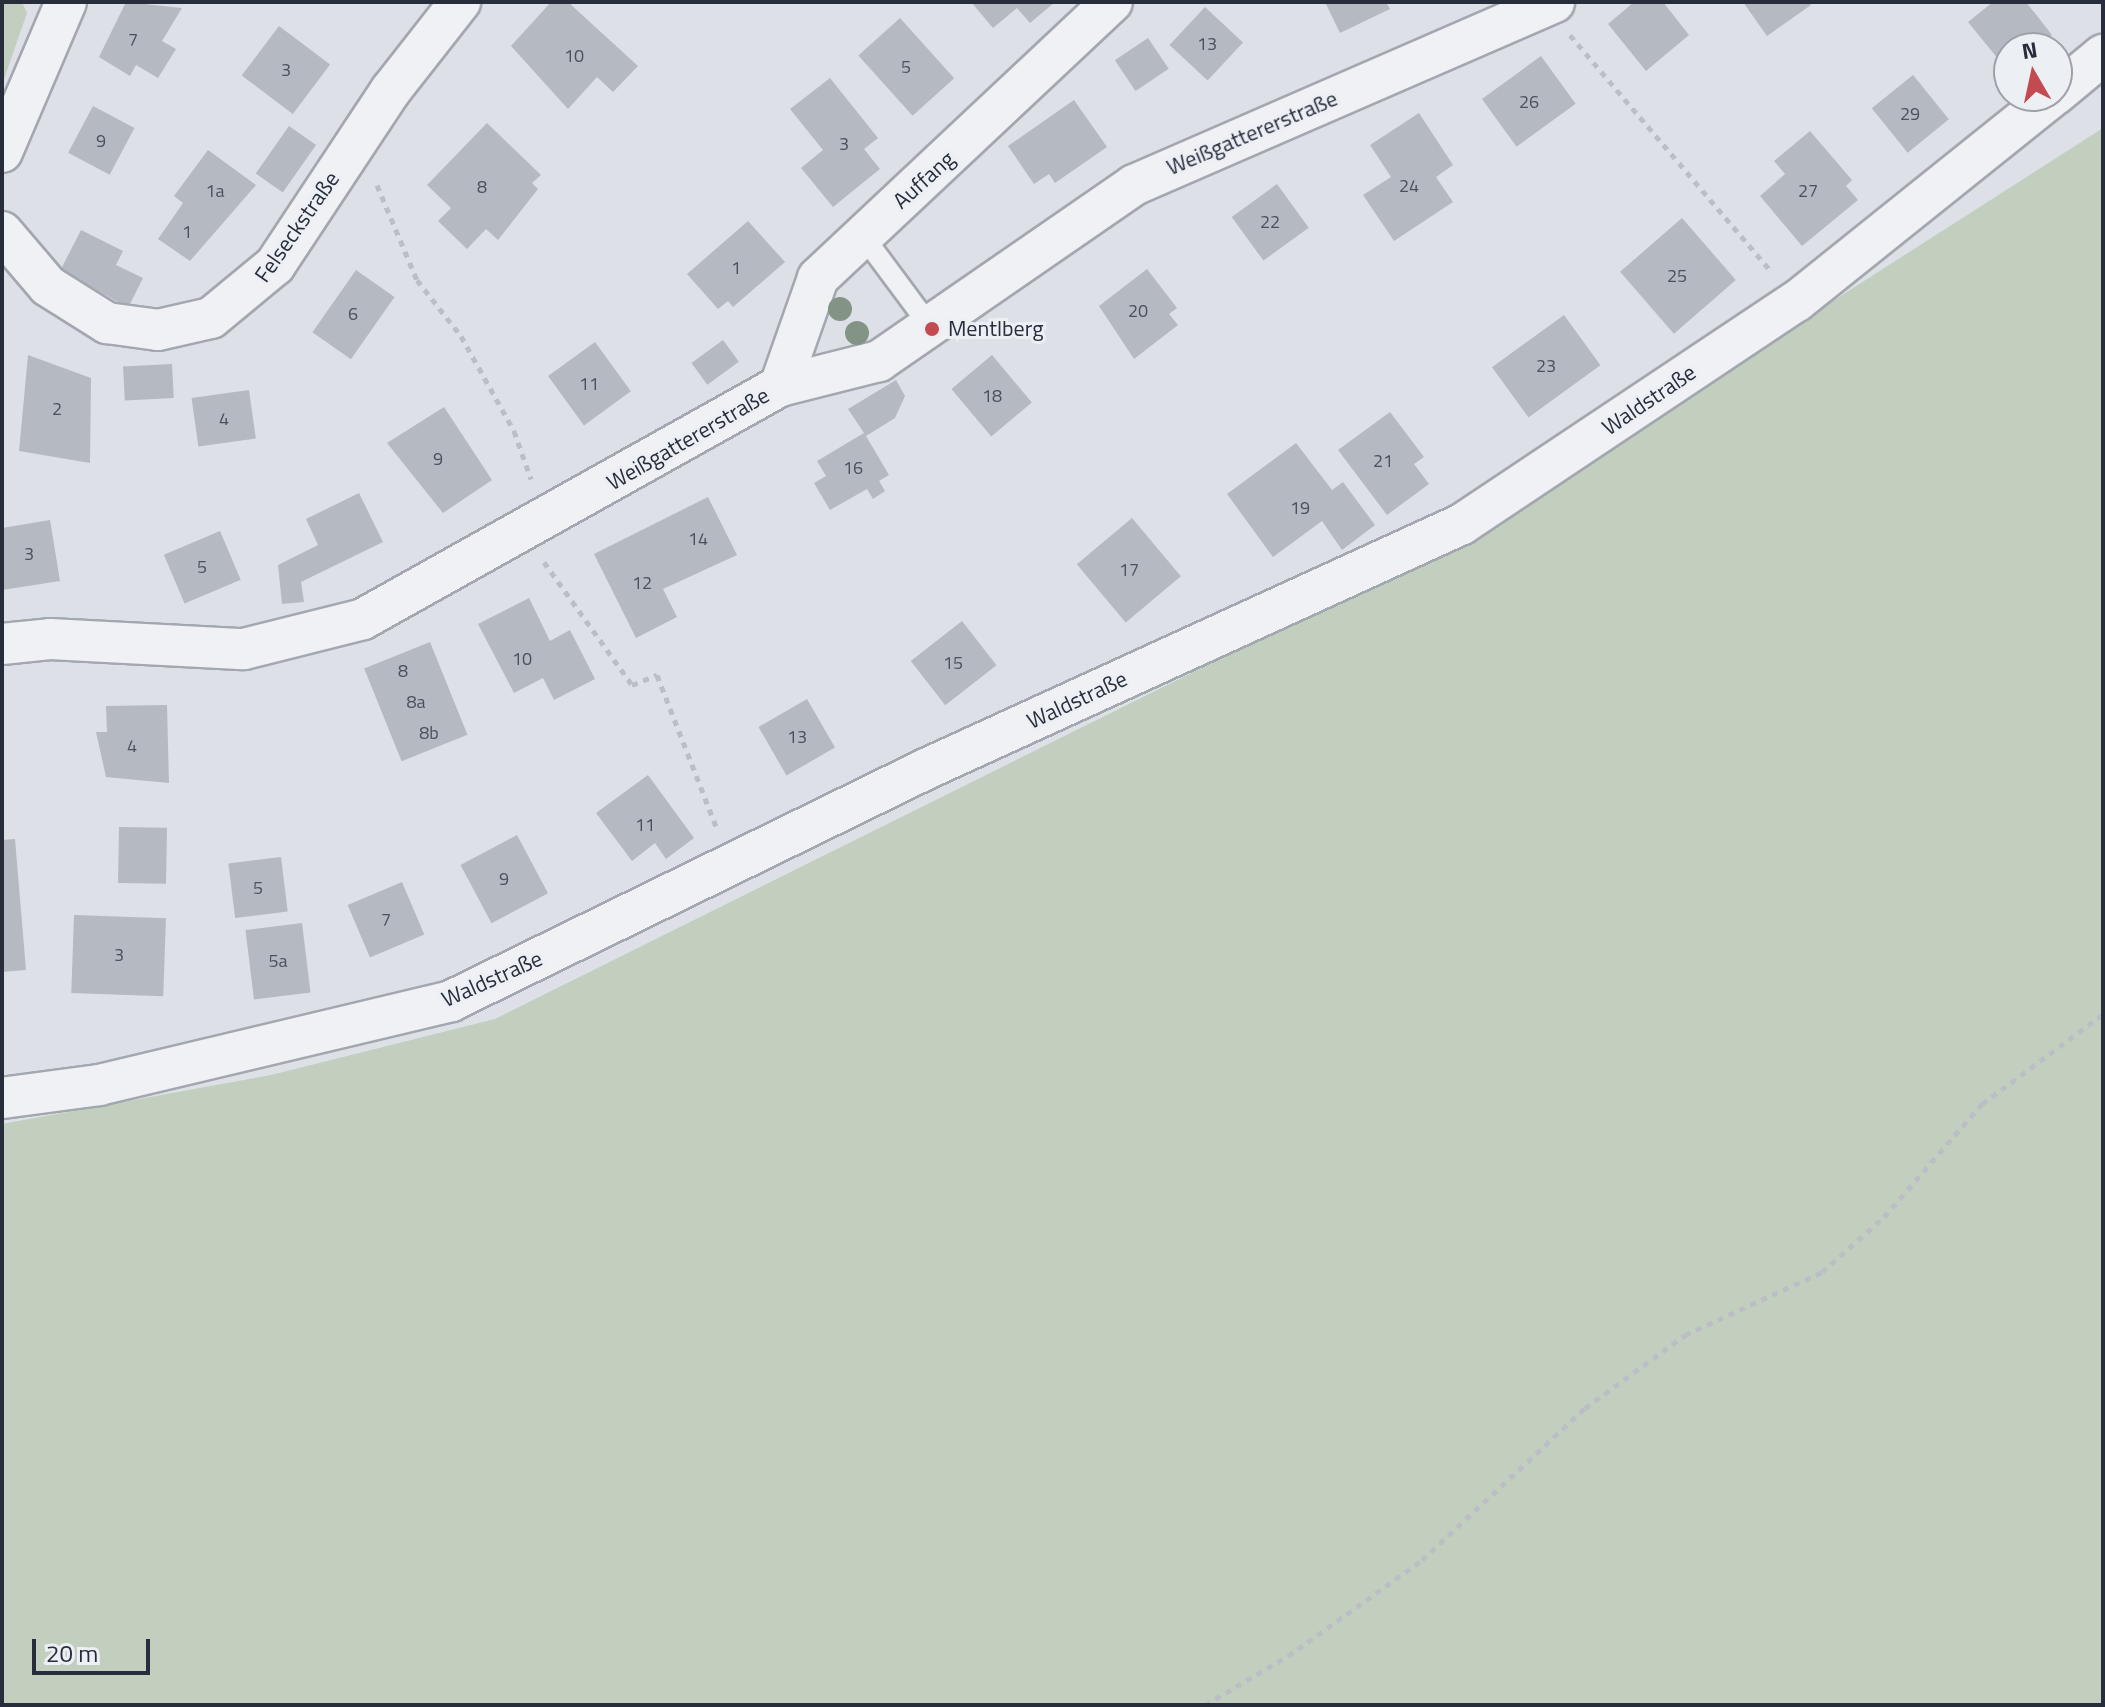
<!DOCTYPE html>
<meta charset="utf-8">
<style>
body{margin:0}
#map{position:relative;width:2105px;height:1707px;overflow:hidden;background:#dde0e6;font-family:"Titillium Web",sans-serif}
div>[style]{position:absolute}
.green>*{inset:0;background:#c2cfbf}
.building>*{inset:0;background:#b5b9c2;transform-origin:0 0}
.path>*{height:5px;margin-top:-2.5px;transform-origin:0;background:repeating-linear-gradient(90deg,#bcbec5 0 6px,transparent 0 12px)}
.roads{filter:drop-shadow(2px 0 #a3a7af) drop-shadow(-2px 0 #a3a7af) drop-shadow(0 2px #a3a7af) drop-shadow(0 -2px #a3a7af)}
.service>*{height:20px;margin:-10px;padding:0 10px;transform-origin:10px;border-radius:10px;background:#f0f1f5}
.minor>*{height:40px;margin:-20px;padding:0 20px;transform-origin:20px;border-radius:20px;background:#f0f1f5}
.trees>*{width:24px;height:24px;margin:-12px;border-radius:50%;background:#839485}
.dots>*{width:22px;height:22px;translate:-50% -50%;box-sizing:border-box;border:4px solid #eceff4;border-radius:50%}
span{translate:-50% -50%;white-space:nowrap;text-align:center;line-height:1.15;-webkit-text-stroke:6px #eceff4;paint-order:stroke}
.number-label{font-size:18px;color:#4b505d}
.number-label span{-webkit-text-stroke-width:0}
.street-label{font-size:22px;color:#282d3b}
.poi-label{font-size:22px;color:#282d3b}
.left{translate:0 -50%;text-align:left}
.frame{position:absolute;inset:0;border:4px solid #282d3b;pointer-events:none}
.north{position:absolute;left:1993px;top:32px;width:80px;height:80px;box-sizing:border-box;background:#eceff4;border:2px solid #9ea1aa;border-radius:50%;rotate:351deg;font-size:22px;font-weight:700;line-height:32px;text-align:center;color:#282d3b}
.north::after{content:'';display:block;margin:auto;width:28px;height:36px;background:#c34a51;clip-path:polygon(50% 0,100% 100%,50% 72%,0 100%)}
.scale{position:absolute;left:32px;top:1639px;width:118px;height:36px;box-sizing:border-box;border:4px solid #282d3b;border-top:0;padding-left:10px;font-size:24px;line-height:28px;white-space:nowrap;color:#282d3b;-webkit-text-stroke:6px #eceff4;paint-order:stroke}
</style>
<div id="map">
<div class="green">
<div style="clip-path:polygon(2px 2px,22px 2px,27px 13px,2px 85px)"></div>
<div style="clip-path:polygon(2103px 128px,2103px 1705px,2px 1705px,2px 1124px,271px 1075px,495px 1019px,1461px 539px)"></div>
</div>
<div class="building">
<div style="clip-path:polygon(126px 2px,182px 8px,162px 41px,176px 49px,158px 78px,136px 65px,130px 76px,99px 57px)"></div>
<div style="clip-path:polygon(551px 2px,568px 2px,638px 66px,613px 92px,597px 77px,568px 109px,511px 46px)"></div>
<div style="clip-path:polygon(971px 2px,1055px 2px,1030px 23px,1017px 8px,993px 28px)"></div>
<div style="clip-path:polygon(1325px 2px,1386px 2px,1390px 9px,1340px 33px)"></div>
<div style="clip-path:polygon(1634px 2px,1663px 2px,1689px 35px,1646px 71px,1608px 24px)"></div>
<div style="clip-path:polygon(1743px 2px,1809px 2px,1811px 5px,1767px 36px)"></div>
<div style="clip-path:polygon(1993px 2px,2026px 2px,2052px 35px,2035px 48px,2009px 48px,2007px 70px,1968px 22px)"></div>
<div style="left:1205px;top:7px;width:52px;height:52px;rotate:43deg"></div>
<div style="left:900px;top:18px;width:81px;height:56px;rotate:48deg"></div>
<div style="left:279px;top:26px;width:64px;height:62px;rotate:37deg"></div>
<div style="left:1148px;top:38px;width:37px;height:40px;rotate:56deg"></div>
<div style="left:1541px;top:56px;width:59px;height:73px;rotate:54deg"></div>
<div style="left:1913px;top:75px;width:57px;height:53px;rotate:51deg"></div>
<div style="clip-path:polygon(830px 78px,878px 138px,864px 149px,880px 169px,833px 207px,801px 168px,823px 150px,790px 109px)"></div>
<div style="clip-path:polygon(1074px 100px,1107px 147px,1055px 183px,1049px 174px,1034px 184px,1008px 146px)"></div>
<div style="left:93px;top:106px;width:47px;height:53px;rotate:28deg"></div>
<div style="clip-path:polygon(1419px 113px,1453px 165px,1436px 177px,1453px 202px,1394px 241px,1363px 195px,1391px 177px,1370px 145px)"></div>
<div style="clip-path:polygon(487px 123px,541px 175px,532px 183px,538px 189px,498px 240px,486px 229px,467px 249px,438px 221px,451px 208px,427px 185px)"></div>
<div style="left:289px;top:126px;width:33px;height:58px;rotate:35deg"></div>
<div style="clip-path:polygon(1810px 131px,1852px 180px,1846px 186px,1858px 200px,1802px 246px,1760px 196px,1785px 174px,1774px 161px)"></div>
<div style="clip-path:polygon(208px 150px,256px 185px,190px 261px,158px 239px,183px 203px,174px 196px)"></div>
<div style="left:1277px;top:184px;width:54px;height:56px;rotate:54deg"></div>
<div style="left:1682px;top:218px;width:82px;height:82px;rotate:49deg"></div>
<div style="clip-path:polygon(748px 221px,785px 262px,733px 307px,728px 301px,718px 309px,687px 274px)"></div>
<div style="clip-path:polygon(81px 230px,123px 251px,116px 265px,143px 278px,128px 308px,61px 269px)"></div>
<div style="clip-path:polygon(1147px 269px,1177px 308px,1169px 314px,1178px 325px,1134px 359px,1099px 306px)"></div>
<div style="left:356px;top:270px;width:47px;height:76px;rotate:35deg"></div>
<div style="left:1564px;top:315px;width:62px;height:89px;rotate:54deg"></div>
<div style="left:723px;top:340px;width:27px;height:39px;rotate:54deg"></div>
<div style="left:595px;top:342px;width:61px;height:58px;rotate:54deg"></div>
<div style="clip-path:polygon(28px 355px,91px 378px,90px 463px,19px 451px)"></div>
<div style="left:992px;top:355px;width:62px;height:53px;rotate:50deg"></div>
<div style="left:172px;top:364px;width:34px;height:49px;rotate:87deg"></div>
<div style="clip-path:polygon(896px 380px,905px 396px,895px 418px,866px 436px,889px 475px,879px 481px,885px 491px,873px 499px,867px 489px,830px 510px,814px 483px,826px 476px,817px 461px,864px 433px,848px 409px)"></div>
<div style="left:249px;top:390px;width:49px;height:58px;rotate:82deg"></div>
<div style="clip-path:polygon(444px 407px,492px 480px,443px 513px,387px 443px)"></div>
<div style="clip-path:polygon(1390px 412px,1424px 457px,1414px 464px,1429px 484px,1387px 515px,1338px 450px)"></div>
<div style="clip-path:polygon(1296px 443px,1332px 490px,1343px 482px,1375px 525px,1342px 550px,1322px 521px,1273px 557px,1227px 494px)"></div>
<div style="clip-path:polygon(359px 493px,383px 542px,301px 582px,304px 602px,282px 604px,278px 565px,318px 545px,306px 519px)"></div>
<div style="clip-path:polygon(708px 497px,737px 555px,663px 589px,677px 617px,636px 638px,594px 554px)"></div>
<div style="left:1132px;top:518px;width:76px;height:72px;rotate:50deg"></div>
<div style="clip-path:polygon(50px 520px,60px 581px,2px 590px,2px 528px)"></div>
<div style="left:220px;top:531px;width:53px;height:61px;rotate:67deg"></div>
<div style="clip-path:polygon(529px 598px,550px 641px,570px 630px,595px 679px,554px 700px,543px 678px,514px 693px,478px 624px)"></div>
<div style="left:962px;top:621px;width:56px;height:65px;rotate:52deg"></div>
<div style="left:430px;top:642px;width:100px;height:71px;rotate:68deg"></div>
<div style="left:807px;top:699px;width:56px;height:56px;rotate:60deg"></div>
<div style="clip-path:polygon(167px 705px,169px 783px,106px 777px,96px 732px,107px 732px,106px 706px)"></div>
<div style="clip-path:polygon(648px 775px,694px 838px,666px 859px,655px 843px,632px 861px,596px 813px)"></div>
<div style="left:119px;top:827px;width:48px;height:56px;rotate:1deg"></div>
<div style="left:517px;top:835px;width:66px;height:64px;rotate:62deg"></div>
<div style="clip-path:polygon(15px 839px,26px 970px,2px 972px,2px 840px)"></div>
<div style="left:281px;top:857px;width:55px;height:53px;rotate:83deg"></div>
<div style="left:402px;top:882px;width:57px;height:59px;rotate:67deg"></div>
<div style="left:74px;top:915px;width:92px;height:78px;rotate:2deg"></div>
<div style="left:302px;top:923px;width:70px;height:57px;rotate:83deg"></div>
</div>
<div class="path">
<div style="left:1570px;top:35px;width:310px;rotate:49.6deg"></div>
<div style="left:377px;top:185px;width:103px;rotate:67.2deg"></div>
<div style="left:417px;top:280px;width:71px;rotate:51.8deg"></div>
<div style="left:461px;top:336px;width:109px;rotate:60.8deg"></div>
<div style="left:514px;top:431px;width:51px;rotate:70.5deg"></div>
<div style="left:544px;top:562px;width:151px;rotate:54.4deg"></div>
<div style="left:632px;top:685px;width:27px;rotate:-22deg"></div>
<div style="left:657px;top:675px;width:165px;rotate:68.7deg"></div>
<div style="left:1205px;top:1705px;width:96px;rotate:-30.6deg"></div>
<div style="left:1288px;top:1656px;width:165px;rotate:-35.6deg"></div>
<div style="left:1422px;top:1560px;width:223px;rotate:-43deg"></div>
<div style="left:1585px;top:1408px;width:124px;rotate:-36.1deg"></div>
<div style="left:1685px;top:1335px;width:151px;rotate:-24.7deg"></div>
<div style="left:1822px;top:1272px;width:83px;rotate:-41.6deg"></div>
<div style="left:1884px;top:1217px;width:150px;rotate:-49.1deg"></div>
<div style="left:1982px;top:1104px;width:151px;rotate:-36.6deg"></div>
</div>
<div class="roads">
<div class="service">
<div style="left:863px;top:236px;width:116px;rotate:53.4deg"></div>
</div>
<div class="minor">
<div style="left:2057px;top:93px;width:60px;rotate:-39.6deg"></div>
<div style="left:2px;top:152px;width:163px;rotate:-66.9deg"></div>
<div style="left:2px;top:232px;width:71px;rotate:49.6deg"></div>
<div style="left:48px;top:286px;width:70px;rotate:32.1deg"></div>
<div style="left:107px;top:323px;width:51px;rotate:7.8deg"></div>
<div style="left:158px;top:330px;width:54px;rotate:-12.8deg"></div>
<div style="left:211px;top:318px;width:83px;rotate:-39.6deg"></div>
<div style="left:275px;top:265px;width:210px;rotate:-56.5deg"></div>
<div style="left:391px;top:90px;width:112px;rotate:-51.9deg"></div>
<div style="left:780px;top:386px;width:114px;rotate:-70.6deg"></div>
<div style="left:818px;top:278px;width:403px;rotate:-43.2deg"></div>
<div style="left:2px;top:644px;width:48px;rotate:-5.9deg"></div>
<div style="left:50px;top:639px;width:194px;rotate:3deg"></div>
<div style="left:244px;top:649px;width:123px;rotate:-14.1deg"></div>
<div style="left:363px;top:619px;width:478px;rotate:-29.2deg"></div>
<div style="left:780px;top:386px;width:102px;rotate:-14.2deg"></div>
<div style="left:879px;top:361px;width:310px;rotate:-34.6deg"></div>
<div style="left:1134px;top:185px;width:458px;rotate:-23.5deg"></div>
<div style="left:2px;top:1098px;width:98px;rotate:-7.6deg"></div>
<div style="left:99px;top:1085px;width:362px;rotate:-13.4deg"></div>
<div style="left:451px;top:1001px;width:529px;rotate:-26.03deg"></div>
<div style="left:926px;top:769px;width:589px;rotate:-24.56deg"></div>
<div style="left:1462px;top:524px;width:402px;rotate:-33.7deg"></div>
<div style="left:1797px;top:301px;width:328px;rotate:-38.7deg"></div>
</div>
</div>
<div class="trees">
<div style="left:840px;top:309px"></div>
<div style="left:857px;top:333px"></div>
</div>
<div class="dots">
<div style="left:932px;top:329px;background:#c34a51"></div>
</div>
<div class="number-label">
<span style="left:133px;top:40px">7</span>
<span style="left:1207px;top:44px">13</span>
<span style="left:574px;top:56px">10</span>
<span style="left:906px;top:67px">5</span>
<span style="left:286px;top:70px">3</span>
<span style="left:1529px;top:102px">26</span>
<span style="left:1910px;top:114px">29</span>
<span style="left:101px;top:141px">9</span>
<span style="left:844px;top:144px">3</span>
<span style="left:1409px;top:186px">24</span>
<span style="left:482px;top:187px">8</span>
<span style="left:215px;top:191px">1a</span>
<span style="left:1808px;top:191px">27</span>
<span style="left:1270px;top:222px">22</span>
<span style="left:187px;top:232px">1</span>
<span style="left:736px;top:268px">1</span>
<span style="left:1677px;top:276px">25</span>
<span style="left:1138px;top:311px">20</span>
<span style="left:353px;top:314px">6</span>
<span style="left:1546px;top:366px">23</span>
<span style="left:589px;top:384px">11</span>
<span style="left:992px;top:396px">18</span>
<span style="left:57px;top:409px">2</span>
<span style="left:224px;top:419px">4</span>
<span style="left:438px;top:459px">9</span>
<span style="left:1383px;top:461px">21</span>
<span style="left:853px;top:468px">16</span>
<span style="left:1300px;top:508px">19</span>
<span style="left:698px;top:539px">14</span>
<span style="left:29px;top:554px">3</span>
<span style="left:202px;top:567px">5</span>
<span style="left:1129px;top:570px">17</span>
<span style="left:642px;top:583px">12</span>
<span style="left:522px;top:659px">10</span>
<span style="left:953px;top:663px">15</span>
<span style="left:403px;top:671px">8</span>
<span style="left:416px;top:702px">8a</span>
<span style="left:429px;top:733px">8b</span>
<span style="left:797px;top:737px">13</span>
<span style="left:132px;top:746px">4</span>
<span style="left:645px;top:825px">11</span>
<span style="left:504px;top:879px">9</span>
<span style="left:258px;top:888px">5</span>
<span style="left:386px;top:920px">7</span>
<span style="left:119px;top:955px">3</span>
<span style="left:278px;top:961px">5a</span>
</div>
<div class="street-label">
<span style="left:1252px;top:133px;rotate:-23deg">Weißgattererstraße</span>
<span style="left:924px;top:180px;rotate:-42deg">Auffang</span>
<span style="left:297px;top:227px;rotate:-55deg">Felseckstraße</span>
<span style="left:1649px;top:400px;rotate:-34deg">Waldstraße</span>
<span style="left:688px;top:439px;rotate:-30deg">Weißgattererstraße</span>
<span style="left:1077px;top:700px;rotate:-25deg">Waldstraße</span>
<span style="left:492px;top:979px;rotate:-24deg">Waldstraße</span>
</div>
<div class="poi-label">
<span class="left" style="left:948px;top:329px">Mentlberg</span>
</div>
<div class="frame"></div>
<div class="north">N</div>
<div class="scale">20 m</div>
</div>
